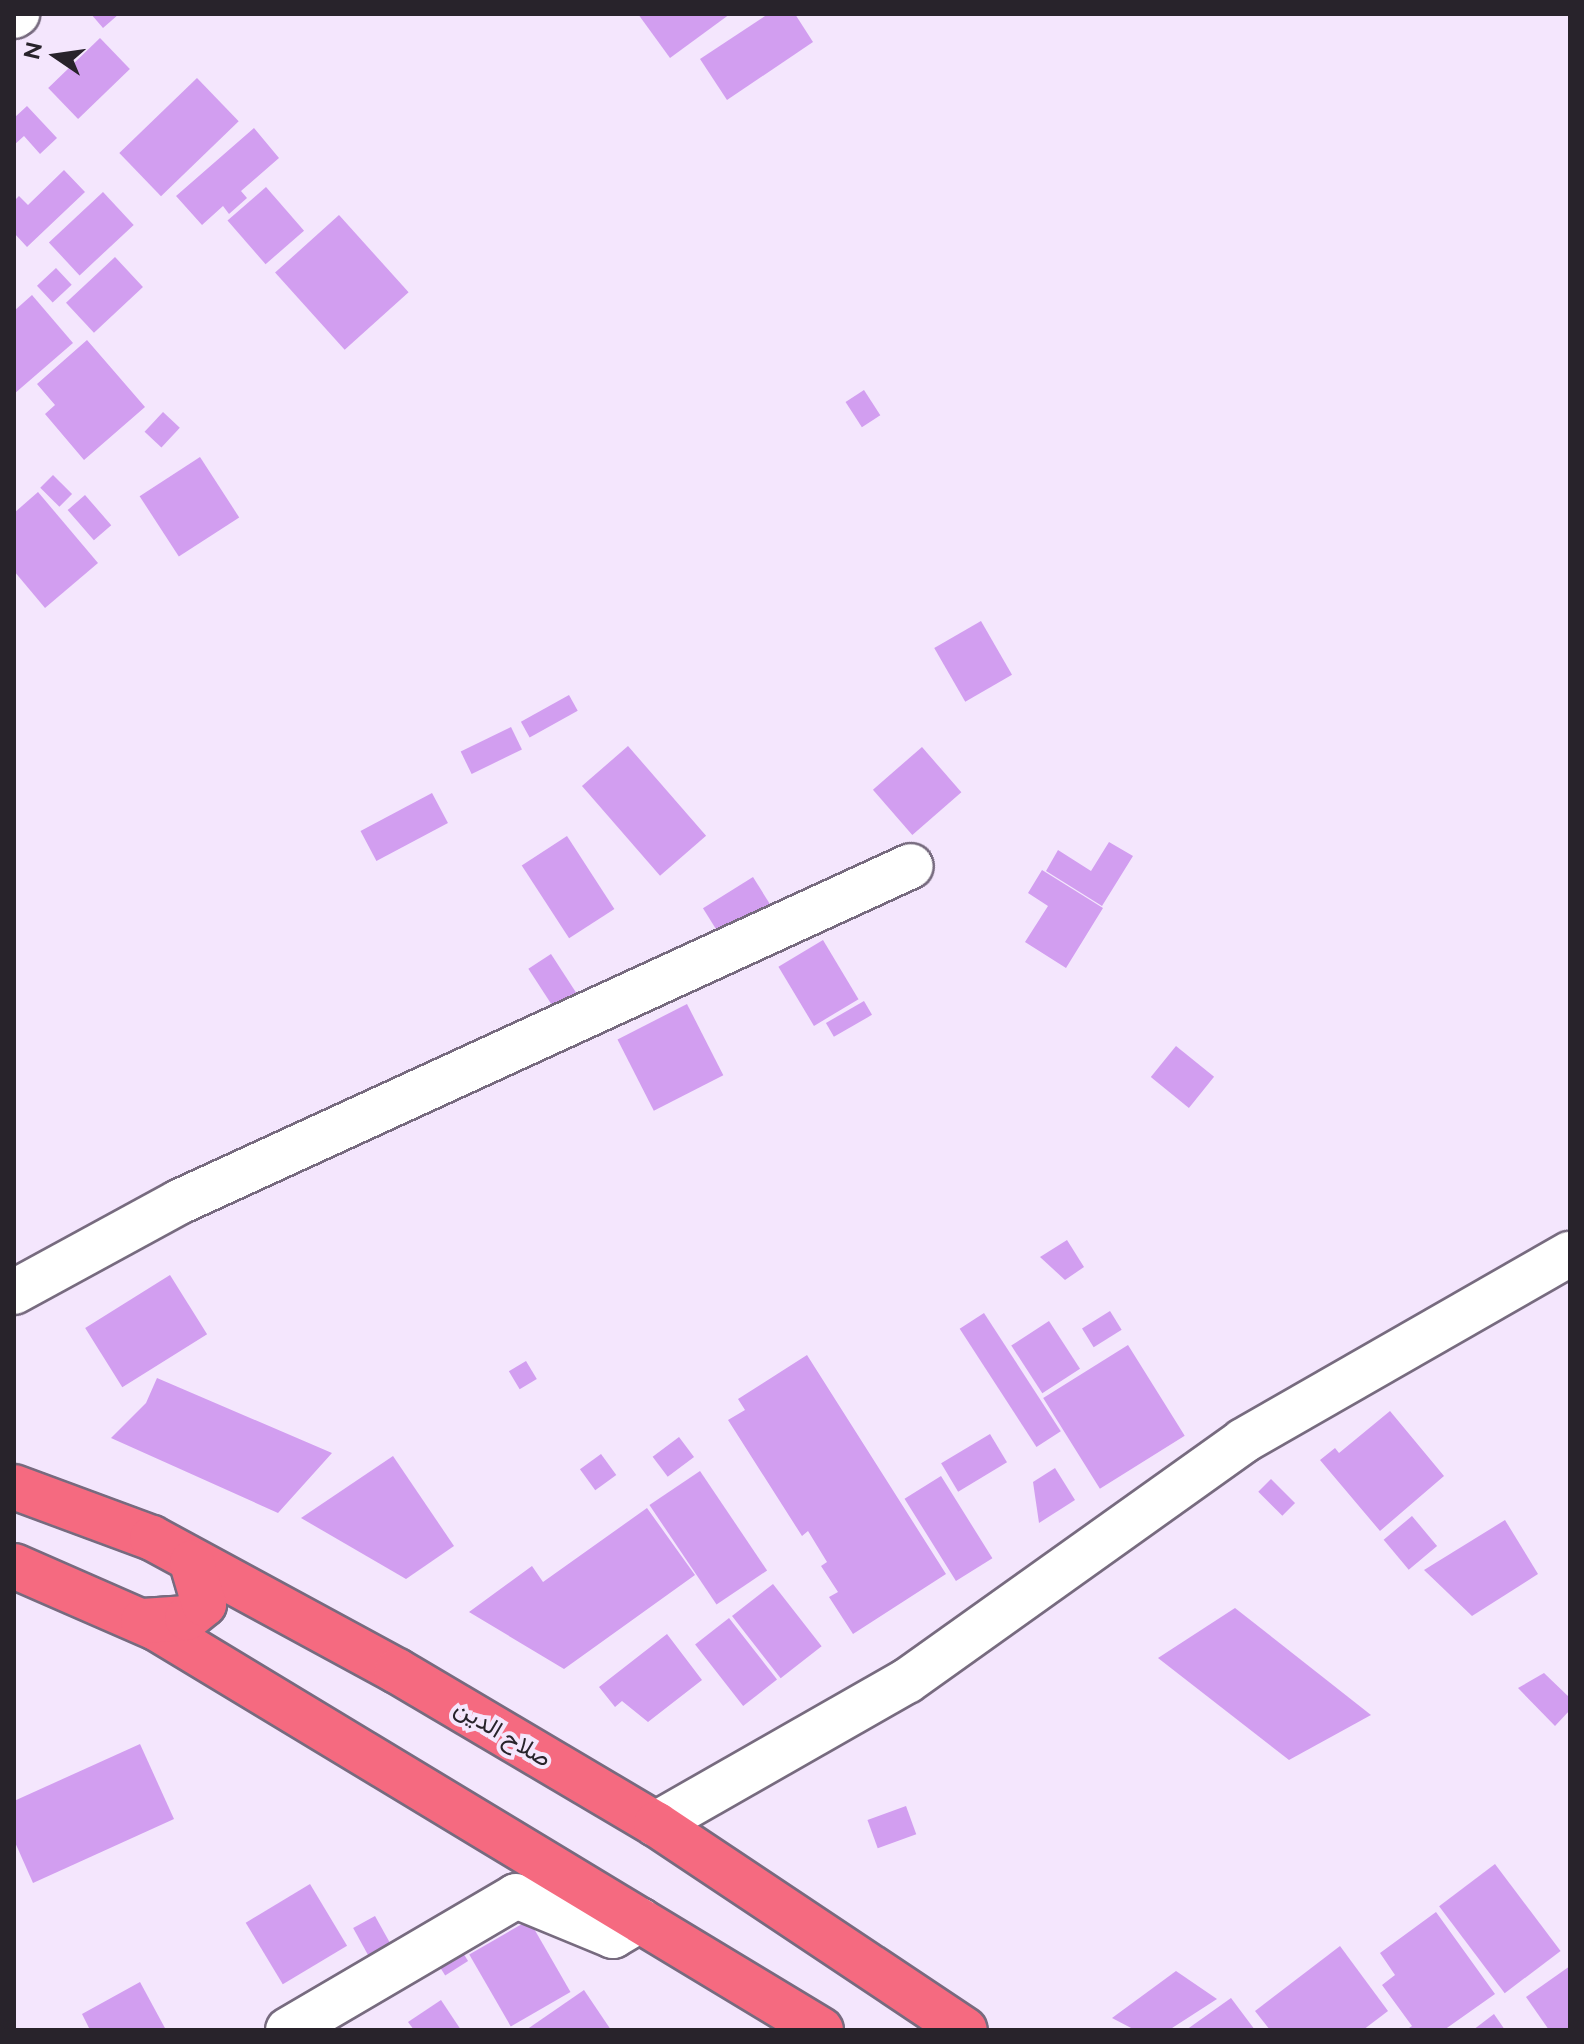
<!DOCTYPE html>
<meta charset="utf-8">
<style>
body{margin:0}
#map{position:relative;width:1584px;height:2044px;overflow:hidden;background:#f4e6fd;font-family:Raleway,Vazirmatn,sans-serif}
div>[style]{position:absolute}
.building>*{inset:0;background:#d29ef0;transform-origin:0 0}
.roads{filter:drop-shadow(2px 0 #776b7f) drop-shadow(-2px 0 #776b7f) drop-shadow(0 2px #776b7f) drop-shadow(0 -2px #776b7f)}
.minor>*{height:44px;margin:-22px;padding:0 22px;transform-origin:22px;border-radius:22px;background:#fff}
.highway>*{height:44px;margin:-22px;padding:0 22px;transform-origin:22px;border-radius:22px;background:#f56a80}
span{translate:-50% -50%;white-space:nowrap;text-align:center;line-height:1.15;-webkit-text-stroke:8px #f4e6fd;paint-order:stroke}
.street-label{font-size:24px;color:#28232b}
.frame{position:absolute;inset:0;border:16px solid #28232b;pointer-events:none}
.north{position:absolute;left:16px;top:16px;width:80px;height:80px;-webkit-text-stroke:6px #f4e6fd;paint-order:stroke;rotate:283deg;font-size:22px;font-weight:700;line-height:32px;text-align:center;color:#28232b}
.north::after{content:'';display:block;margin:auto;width:28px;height:36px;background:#28232b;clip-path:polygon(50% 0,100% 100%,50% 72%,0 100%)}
</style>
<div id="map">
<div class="building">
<div style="clip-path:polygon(91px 14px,119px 14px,103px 28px)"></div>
<div style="clip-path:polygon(638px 14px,730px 14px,670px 58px)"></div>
<div style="clip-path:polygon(768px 14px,795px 14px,813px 42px,727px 100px,700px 59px)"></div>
<div style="left:100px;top:38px;width:43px;height:72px;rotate:46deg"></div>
<div style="left:197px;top:78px;width:60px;height:108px;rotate:46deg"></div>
<div style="clip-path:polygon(27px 106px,57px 138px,40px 154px,24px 136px,14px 145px,14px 118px)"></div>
<div style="clip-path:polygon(254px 128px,279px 158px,241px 191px,247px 198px,229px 214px,223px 206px,202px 225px,176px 196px)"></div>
<div style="clip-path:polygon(64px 170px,85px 192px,27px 247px,14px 233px,14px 201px,19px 196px,28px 205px)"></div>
<div style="left:266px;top:187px;width:58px;height:51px;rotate:49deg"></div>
<div style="left:103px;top:192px;width:45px;height:74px;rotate:47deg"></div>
<div style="left:339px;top:215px;width:104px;height:86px;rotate:48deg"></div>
<div style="left:115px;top:257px;width:41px;height:67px;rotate:47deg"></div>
<div style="left:56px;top:268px;width:23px;height:26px;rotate:47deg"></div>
<div style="clip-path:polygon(32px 295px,73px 343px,14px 394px,14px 311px)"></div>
<div style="clip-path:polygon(87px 340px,145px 407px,84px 460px,45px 414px,55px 405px,37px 384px)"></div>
<div style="left:864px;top:390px;width:30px;height:22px;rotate:57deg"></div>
<div style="left:163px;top:412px;width:23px;height:27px;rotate:43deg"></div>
<div style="left:200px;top:457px;width:72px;height:72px;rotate:57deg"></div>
<div style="left:53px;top:475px;width:27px;height:18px;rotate:45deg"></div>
<div style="clip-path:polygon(38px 492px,98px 563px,45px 608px,14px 571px,14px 513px)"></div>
<div style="left:85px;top:495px;width:40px;height:23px;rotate:49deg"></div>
<div style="left:981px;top:621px;width:62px;height:54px;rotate:60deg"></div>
<div style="left:569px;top:695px;width:18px;height:55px;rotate:61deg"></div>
<div style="left:511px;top:727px;width:25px;height:56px;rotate:64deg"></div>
<div style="left:628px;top:746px;width:119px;height:61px;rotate:49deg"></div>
<div style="left:922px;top:747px;width:60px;height:65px;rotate:49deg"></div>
<div style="left:432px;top:793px;width:34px;height:81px;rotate:62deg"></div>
<div style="left:567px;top:836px;width:87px;height:54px;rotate:57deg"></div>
<div style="clip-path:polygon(1109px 842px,1133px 856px,1102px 906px,1046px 871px,1058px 850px,1091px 871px)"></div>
<div style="clip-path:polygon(1042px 870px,1103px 908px,1066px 968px,1025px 942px,1048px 906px,1028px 893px)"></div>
<div style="left:753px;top:877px;width:44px;height:59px;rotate:58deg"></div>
<div style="left:823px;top:940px;width:69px;height:52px;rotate:59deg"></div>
<div style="left:551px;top:954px;width:60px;height:27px;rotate:57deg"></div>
<div style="left:864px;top:1001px;width:16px;height:44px;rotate:60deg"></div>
<div style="left:687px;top:1004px;width:80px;height:78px;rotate:63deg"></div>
<div style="left:1176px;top:1046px;width:49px;height:40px;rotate:39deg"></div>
<div style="clip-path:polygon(1067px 1240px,1084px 1267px,1065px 1280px,1040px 1257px)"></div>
<div style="left:170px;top:1275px;width:70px;height:100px;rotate:58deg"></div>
<div style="left:1110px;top:1311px;width:22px;height:33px;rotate:58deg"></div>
<div style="left:984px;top:1313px;width:141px;height:29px;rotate:57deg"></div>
<div style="left:1049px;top:1321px;width:57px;height:45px;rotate:57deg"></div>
<div style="left:1128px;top:1345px;width:107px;height:100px;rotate:58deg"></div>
<div style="clip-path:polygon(807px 1355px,946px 1574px,853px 1634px,829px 1597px,838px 1592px,821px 1566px,827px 1562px,808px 1531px,802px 1536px,728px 1420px,745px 1410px,738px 1399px)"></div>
<div style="left:526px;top:1361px;width:21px;height:20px;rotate:59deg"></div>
<div style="clip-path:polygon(157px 1378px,332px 1453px,278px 1513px,111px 1438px,146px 1403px)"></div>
<div style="clip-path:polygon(1390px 1411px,1444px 1476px,1380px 1531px,1320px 1460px,1335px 1448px,1339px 1453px)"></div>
<div style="left:990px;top:1434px;width:33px;height:57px;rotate:59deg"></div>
<div style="left:679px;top:1437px;width:25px;height:33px;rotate:53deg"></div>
<div style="left:601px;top:1454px;width:26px;height:26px;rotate:54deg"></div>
<div style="clip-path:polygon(393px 1456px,454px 1546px,406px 1579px,301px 1518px)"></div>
<div style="clip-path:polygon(1055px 1468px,1075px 1500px,1039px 1523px,1033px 1482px)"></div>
<div style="left:700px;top:1471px;width:120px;height:61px;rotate:56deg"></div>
<div style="left:941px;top:1476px;width:97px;height:43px;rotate:58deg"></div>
<div style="left:1271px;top:1479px;width:34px;height:18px;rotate:45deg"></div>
<div style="clip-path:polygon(647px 1508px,695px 1575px,564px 1669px,469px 1612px,532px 1566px,543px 1582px)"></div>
<div style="left:1412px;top:1516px;width:39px;height:37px;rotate:50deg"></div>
<div style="clip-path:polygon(1505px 1520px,1538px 1574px,1472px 1616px,1424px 1570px)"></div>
<div style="left:773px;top:1584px;width:79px;height:52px;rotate:52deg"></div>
<div style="clip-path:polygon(1235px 1608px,1371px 1715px,1289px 1760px,1158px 1658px)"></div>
<div style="left:729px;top:1618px;width:78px;height:43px;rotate:52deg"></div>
<div style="clip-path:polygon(667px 1634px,702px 1680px,648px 1722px,622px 1701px,615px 1707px,599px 1687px)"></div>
<div style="clip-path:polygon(1544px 1673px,1570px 1698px,1570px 1710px,1555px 1726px,1518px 1688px)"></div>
<div style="clip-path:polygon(140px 1744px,174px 1819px,33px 1883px,14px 1840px,14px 1801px)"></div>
<div style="left:906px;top:1806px;width:30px;height:41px;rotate:70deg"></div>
<div style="left:1495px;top:1864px;width:109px;height:70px;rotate:53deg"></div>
<div style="left:310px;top:1884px;width:72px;height:75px;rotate:59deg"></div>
<div style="clip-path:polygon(1436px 1912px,1495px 1994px,1444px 2030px,1406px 2030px,1412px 2026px,1382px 1985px,1395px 1975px,1380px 1953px)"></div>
<div style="left:375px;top:1916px;width:39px;height:25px;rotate:61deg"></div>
<div style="left:529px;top:1920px;width:83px;height:69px;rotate:60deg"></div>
<div style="left:458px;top:1945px;width:19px;height:27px;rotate:58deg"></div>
<div style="clip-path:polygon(1340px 1946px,1388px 2011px,1363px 2030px,1270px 2030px,1255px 2011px)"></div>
<div style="clip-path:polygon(1570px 1966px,1570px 2030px,1549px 2030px,1526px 1997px)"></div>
<div style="clip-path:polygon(1176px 1971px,1217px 1999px,1169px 2030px,1135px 2030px,1112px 2018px)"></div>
<div style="clip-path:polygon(140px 1982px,166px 2030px,90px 2030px,82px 2014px)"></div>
<div style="clip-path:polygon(584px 1990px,611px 2030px,526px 2030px)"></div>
<div style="clip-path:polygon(1231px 1998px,1255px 2030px,1186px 2030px)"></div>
<div style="clip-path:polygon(441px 2000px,461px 2030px,414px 2030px,408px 2022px)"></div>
<div style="clip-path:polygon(1494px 2014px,1505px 2030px,1473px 2030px)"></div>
</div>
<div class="roads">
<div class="minor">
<div style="left:14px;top:16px;width:4px;rotate:-34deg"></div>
<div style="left:14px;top:1292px;width:188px;rotate:-28.6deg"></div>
<div style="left:179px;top:1202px;width:805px;rotate:-24.66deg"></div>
<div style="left:656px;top:1824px;width:289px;rotate:-29.7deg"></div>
<div style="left:907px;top:1681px;width:413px;rotate:-35.5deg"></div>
<div style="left:1243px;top:1441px;width:377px;rotate:-29.8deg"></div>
<div style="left:288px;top:2030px;width:264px;rotate:-30.4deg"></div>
<div style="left:516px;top:1896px;width:105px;rotate:22.4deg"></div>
<div style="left:613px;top:1936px;width:31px;rotate:-31deg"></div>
</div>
<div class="highway">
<div style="left:14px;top:1487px;width:147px;rotate:20.3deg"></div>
<div style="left:152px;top:1538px;width:279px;rotate:28.5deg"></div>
<div style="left:397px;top:1671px;width:301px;rotate:30.6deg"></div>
<div style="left:656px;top:1824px;width:371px;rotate:33.7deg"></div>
<div style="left:14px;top:1566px;width:155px;rotate:23.6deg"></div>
<div style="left:156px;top:1628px;width:777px;rotate:31.15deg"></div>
<div style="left:143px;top:1621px;width:44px;rotate:-3.9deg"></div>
<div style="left:187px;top:1618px;width:22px;rotate:-39deg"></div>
<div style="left:204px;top:1604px;width:43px;rotate:-106.3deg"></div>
</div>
</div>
<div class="street-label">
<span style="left:503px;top:1733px;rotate:31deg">صلاح الدين</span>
</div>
<div class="frame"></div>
<div class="north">N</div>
</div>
